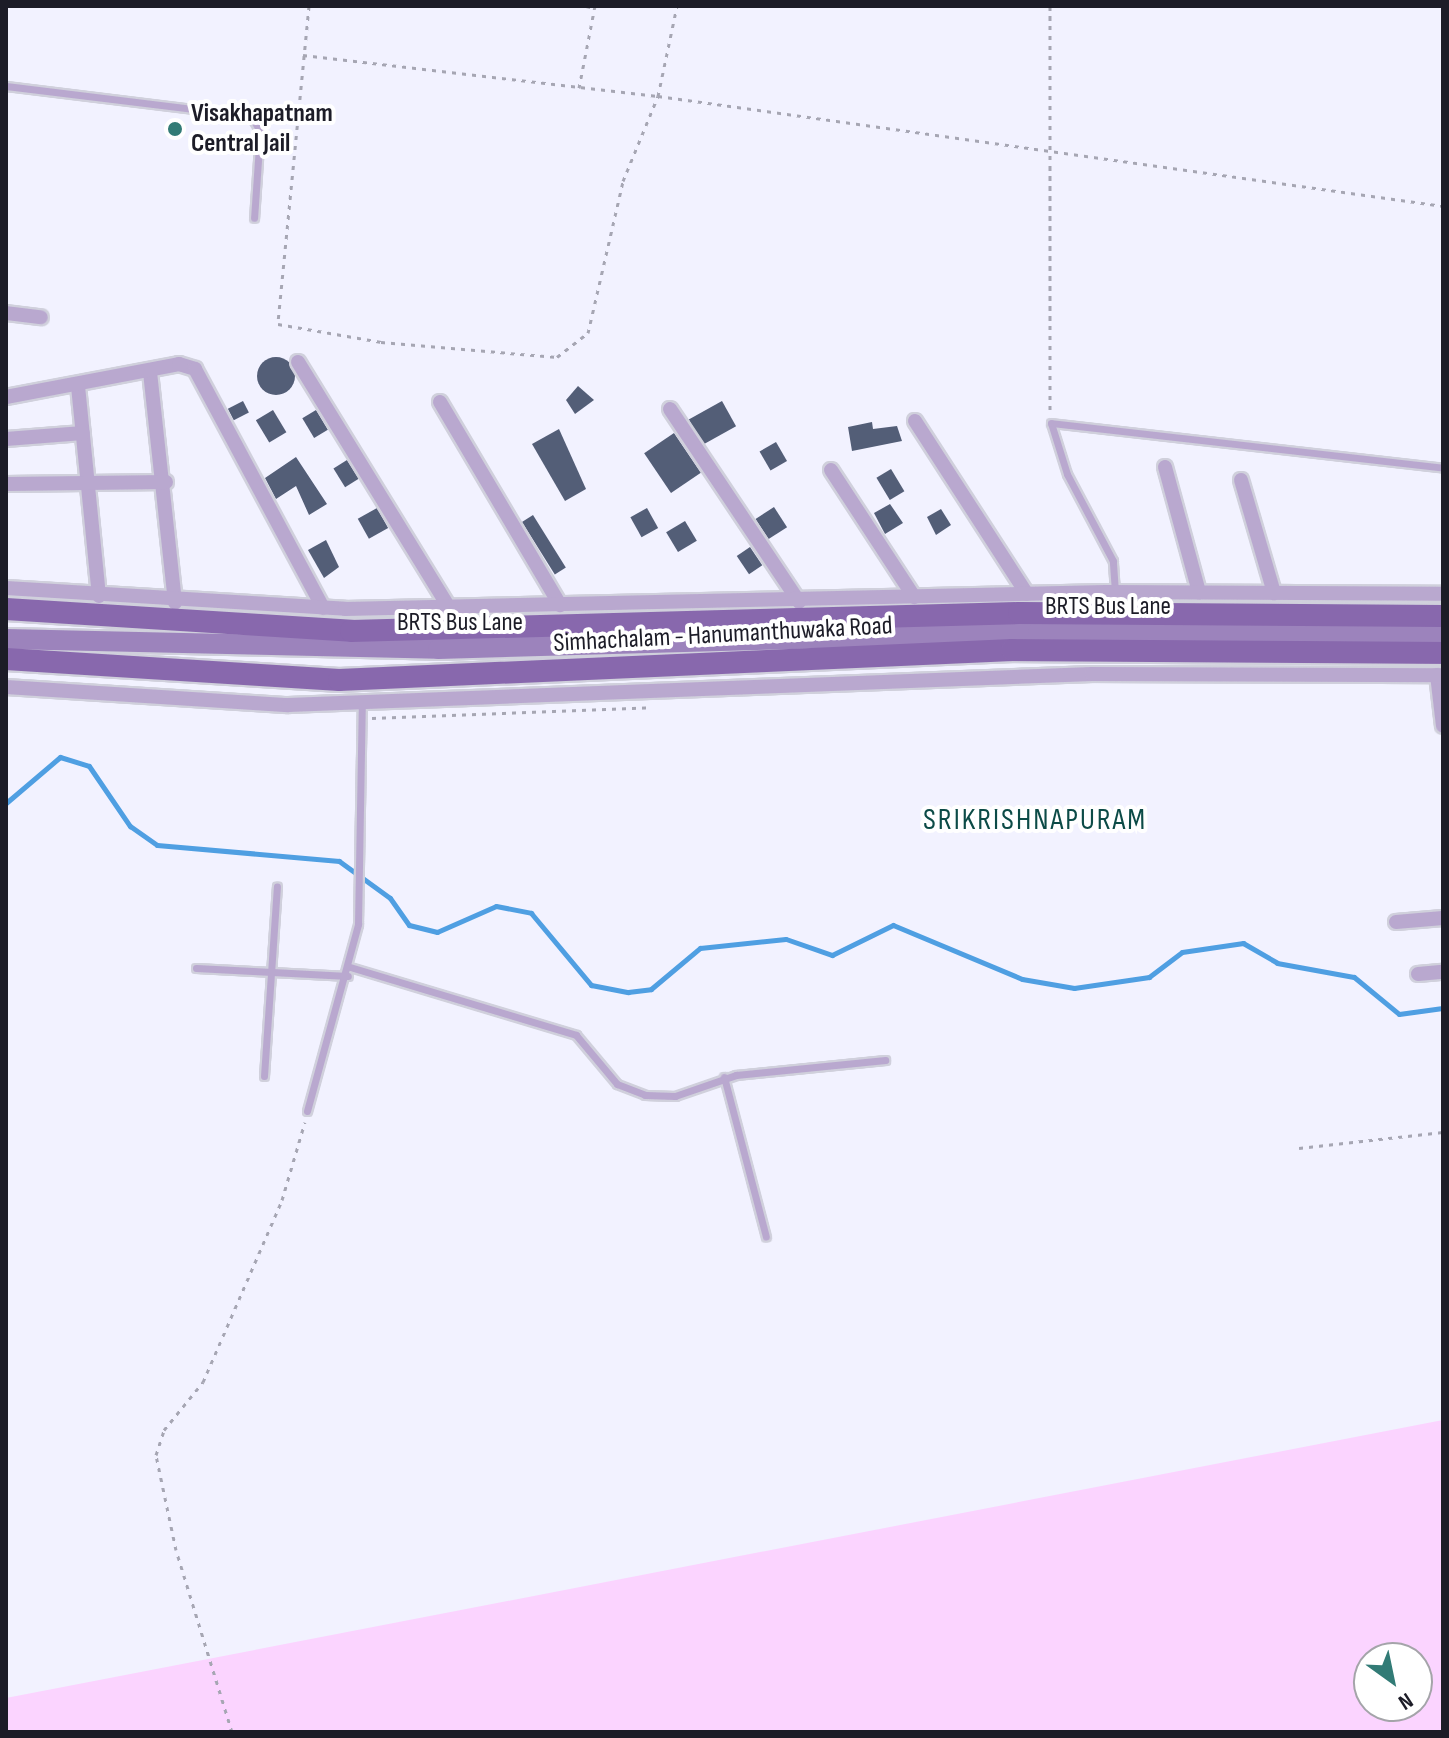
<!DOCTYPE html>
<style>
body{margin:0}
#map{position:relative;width:1449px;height:1738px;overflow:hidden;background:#f2f2ff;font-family:"Sofia Sans Condensed",sans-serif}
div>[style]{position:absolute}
.green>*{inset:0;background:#fbd4ff}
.stream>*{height:5px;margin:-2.5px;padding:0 2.5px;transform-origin:2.5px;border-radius:2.5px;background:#4f9fe2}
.building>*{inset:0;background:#535e77;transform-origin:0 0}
.round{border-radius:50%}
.path>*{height:3px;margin-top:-1.5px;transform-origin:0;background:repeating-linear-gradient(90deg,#a6a6b3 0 4px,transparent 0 10px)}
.roads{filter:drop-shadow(2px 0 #d0d0dc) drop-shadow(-2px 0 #d0d0dc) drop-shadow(0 2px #d0d0dc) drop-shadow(0 -2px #d0d0dc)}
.lane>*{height:7px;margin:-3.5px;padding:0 3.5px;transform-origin:3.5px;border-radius:3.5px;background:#b9a8cf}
.street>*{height:14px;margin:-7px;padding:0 7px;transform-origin:7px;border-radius:7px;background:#b9a8cf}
.secondary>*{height:20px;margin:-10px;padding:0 10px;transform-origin:10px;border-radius:10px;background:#9c83bc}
.primary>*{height:22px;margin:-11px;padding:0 11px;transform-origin:11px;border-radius:11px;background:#8868ad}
.dots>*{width:22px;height:22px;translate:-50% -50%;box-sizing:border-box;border:4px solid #fff;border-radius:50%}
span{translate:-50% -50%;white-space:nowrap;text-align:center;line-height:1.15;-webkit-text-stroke:8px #fff;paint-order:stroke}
.poi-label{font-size:26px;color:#1c1c27;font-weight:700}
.left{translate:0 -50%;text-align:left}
.street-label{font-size:26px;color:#1c1c27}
.quarter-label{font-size:30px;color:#0c4b47;letter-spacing:2px}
.frame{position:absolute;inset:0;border:8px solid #1c1c27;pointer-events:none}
.north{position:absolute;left:1353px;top:1642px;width:80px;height:80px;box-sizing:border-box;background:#fff;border:2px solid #a4a4a9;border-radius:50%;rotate:147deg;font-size:22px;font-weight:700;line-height:32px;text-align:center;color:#1c1c27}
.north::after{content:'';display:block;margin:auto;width:28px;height:36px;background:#327b76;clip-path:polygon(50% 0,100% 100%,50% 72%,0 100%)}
</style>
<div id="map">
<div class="green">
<div style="clip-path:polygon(evenodd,1443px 1420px,1443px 1732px,6px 1732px,6px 1698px,1443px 1420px,1369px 1658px,1417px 1658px,1417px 1706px,1369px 1706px,1369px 1658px)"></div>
</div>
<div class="stream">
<div style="left:6px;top:803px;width:71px;rotate:-40.4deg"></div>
<div style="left:60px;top:757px;width:30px;rotate:17deg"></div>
<div style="left:89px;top:766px;width:73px;rotate:55.7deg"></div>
<div style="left:130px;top:826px;width:33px;rotate:35deg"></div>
<div style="left:157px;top:845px;width:183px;rotate:5deg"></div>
<div style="left:339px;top:861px;width:63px;rotate:36deg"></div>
<div style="left:390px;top:898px;width:33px;rotate:55deg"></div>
<div style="left:409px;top:925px;width:29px;rotate:14deg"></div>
<div style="left:437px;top:932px;width:64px;rotate:-23.8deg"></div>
<div style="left:496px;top:906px;width:36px;rotate:11deg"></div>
<div style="left:531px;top:913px;width:94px;rotate:50.2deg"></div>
<div style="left:591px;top:985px;width:38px;rotate:11deg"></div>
<div style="left:628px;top:992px;width:23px;rotate:-7deg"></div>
<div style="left:651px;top:989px;width:64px;rotate:-39.9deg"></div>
<div style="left:700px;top:948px;width:86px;rotate:-6deg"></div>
<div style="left:786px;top:939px;width:49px;rotate:19.2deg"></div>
<div style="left:832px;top:955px;width:68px;rotate:-26.2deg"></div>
<div style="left:893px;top:925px;width:140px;rotate:22.7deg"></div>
<div style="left:1022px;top:979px;width:53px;rotate:9.8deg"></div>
<div style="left:1074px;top:988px;width:76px;rotate:-8.3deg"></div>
<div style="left:1149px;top:977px;width:41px;rotate:-37.1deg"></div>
<div style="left:1182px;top:952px;width:62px;rotate:-8.4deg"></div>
<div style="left:1243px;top:943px;width:39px;rotate:30deg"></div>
<div style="left:1277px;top:963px;width:78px;rotate:10.3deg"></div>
<div style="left:1354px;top:977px;width:58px;rotate:39.4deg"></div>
<div style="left:1399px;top:1014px;width:44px;rotate:-7.8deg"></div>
</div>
<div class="building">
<div class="round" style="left:257px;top:357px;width:38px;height:38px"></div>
<div style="clip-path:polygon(578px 386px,594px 400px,575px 414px,566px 400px)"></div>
<div style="left:243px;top:401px;width:13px;height:17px;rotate:63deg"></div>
<div style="left:722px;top:401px;width:29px;height:38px;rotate:61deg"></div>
<div style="left:273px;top:410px;width:26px;height:20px;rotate:59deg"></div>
<div style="left:316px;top:410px;width:23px;height:16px;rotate:59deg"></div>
<div style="clip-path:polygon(872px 422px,873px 429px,897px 426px,902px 441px,852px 451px,848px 427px)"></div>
<div style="clip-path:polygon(559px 429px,586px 489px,565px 501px,532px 444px)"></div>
<div style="left:674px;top:433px;width:48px;height:36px;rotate:56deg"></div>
<div style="left:776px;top:442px;width:22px;height:19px;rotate:60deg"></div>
<div style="clip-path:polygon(296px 457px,327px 504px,309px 515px,296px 486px,276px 499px,265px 478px)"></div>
<div style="left:347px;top:460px;width:22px;height:16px;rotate:58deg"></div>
<div style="left:891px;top:469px;width:26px;height:17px;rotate:59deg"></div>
<div style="clip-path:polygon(890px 504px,903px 523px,885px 534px,874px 513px)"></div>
<div style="left:774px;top:507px;width:24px;height:22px;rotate:57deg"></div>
<div style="left:377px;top:508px;width:23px;height:22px;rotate:61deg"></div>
<div style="left:647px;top:508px;width:23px;height:19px;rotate:61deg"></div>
<div style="clip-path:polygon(941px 509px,951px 525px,936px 535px,927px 517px)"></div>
<div style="left:533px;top:515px;width:62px;height:13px;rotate:58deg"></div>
<div style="left:685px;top:521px;width:23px;height:22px;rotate:59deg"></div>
<div style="clip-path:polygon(326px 540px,339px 567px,324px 578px,308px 550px)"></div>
<div style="left:750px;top:547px;width:22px;height:16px;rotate:56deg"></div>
</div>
<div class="path">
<div style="left:309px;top:6px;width:320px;rotate:95.6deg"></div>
<div style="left:278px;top:324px;width:105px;rotate:9.9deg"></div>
<div style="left:381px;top:342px;width:177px;rotate:4.9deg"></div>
<div style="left:557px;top:357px;width:39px;rotate:-38deg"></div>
<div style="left:588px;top:333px;width:156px;rotate:-77deg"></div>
<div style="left:623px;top:181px;width:92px;rotate:-67.6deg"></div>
<div style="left:658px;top:96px;width:92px;rotate:-78.1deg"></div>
<div style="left:586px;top:6px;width:9px;rotate:13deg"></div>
<div style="left:1050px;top:6px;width:408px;rotate:90deg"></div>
<div style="left:303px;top:55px;width:357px;rotate:6.6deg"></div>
<div style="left:658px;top:96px;width:793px;rotate:7.98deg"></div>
<div style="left:579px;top:88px;width:84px;rotate:-79deg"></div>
<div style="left:372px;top:718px;width:280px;rotate:-2.2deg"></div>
<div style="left:1299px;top:1148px;width:145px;rotate:-6.3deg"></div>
<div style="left:232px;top:1732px;width:190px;rotate:-107.1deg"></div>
<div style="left:176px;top:1550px;width:97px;rotate:-101.9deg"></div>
<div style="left:156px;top:1455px;width:26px;rotate:-72deg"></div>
<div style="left:164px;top:1430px;width:62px;rotate:-50.9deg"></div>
<div style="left:203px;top:1382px;width:198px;rotate:-66.5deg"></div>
<div style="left:282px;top:1200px;width:81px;rotate:-73.6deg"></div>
</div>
<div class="roads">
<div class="lane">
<div style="left:6px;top:86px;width:247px;rotate:7deg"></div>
<div style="left:251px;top:116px;width:17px;rotate:59deg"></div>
<div style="left:260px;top:131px;width:87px;rotate:93.9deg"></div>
<div style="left:1115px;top:592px;width:31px;rotate:-94deg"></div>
<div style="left:1113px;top:561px;width:98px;rotate:-117.9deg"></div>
<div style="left:1067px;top:474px;width:53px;rotate:-107.4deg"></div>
<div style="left:1051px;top:423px;width:395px;rotate:6.5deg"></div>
<div style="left:350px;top:967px;width:236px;rotate:16.7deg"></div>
<div style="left:576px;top:1035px;width:64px;rotate:50.1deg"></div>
<div style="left:617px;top:1084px;width:30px;rotate:21deg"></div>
<div style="left:645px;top:1095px;width:30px;rotate:2deg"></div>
<div style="left:675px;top:1096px;width:65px;rotate:-19deg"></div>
<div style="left:736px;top:1075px;width:150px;rotate:-5.7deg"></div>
<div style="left:196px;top:968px;width:152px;rotate:3deg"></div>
<div style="left:264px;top:1076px;width:190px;rotate:-86.1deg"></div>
<div style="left:724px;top:1077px;width:165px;rotate:75.3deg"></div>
<div style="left:307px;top:1111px;width:194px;rotate:-74.7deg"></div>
<div style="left:358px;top:924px;width:221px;rotate:-89deg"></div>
</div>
<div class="street">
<div style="left:6px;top:313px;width:35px;rotate:7deg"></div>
<div style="left:298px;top:362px;width:288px;rotate:58.4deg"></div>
<div style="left:150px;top:372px;width:232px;rotate:83.8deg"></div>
<div style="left:78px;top:386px;width:211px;rotate:84.3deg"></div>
<div style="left:6px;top:397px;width:176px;rotate:-10.8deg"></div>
<div style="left:179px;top:364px;width:17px;rotate:17deg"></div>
<div style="left:195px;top:369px;width:271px;rotate:61.8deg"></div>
<div style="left:440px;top:402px;width:236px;rotate:59.4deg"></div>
<div style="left:670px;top:409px;width:232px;rotate:56.2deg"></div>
<div style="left:915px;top:421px;width:206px;rotate:57.1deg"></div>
<div style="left:6px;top:439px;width:77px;rotate:-4.5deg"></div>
<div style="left:1165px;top:467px;width:130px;rotate:74.8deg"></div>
<div style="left:831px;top:470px;width:152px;rotate:56.8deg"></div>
<div style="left:1241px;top:480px;width:118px;rotate:73.7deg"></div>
<div style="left:6px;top:484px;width:160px;rotate:-0.7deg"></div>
<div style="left:6px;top:588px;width:340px;rotate:3.5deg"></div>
<div style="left:345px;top:609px;width:761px;rotate:-1.28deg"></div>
<div style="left:1106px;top:592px;width:337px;rotate:0.3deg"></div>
<div style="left:1437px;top:675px;width:51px;rotate:83.3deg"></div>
<div style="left:6px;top:687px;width:283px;rotate:3.7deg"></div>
<div style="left:288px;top:705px;width:805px;rotate:-2.21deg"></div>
<div style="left:1092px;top:674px;width:351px;rotate:0.2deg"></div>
<div style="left:1396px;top:922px;width:47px;rotate:-4.9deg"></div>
<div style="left:1418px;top:974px;width:25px;rotate:-5deg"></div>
</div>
<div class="secondary">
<div style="left:6px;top:639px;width:432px;rotate:1.3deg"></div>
<div style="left:438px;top:649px;width:600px;rotate:-1.62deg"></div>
<div style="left:1038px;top:632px;width:405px;rotate:0.4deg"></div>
</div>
<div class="primary">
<div style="left:6px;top:609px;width:346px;rotate:3.6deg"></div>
<div style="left:351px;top:631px;width:668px;rotate:-1.54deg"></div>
<div style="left:1019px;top:613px;width:424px;rotate:0.4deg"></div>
<div style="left:6px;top:659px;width:334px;rotate:3.6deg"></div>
<div style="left:339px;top:680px;width:674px;rotate:-2.55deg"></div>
<div style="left:1012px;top:650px;width:431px;rotate:0.4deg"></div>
</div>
</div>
<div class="dots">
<div style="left:175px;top:129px;background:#327b76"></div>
</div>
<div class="poi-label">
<span class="left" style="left:191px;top:129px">Visakhapatnam<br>Central Jail</span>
</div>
<div class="street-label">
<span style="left:1108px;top:607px">BRTS Bus Lane</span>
<span style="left:460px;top:623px">BRTS Bus Lane</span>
<span style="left:723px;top:635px;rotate:-3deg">Simhachalam - Hanumanthuwaka Road</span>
</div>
<div class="quarter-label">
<span style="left:1035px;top:820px">SRIKRISHNAPURAM</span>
</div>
<div class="frame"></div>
<div class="north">N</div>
</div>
